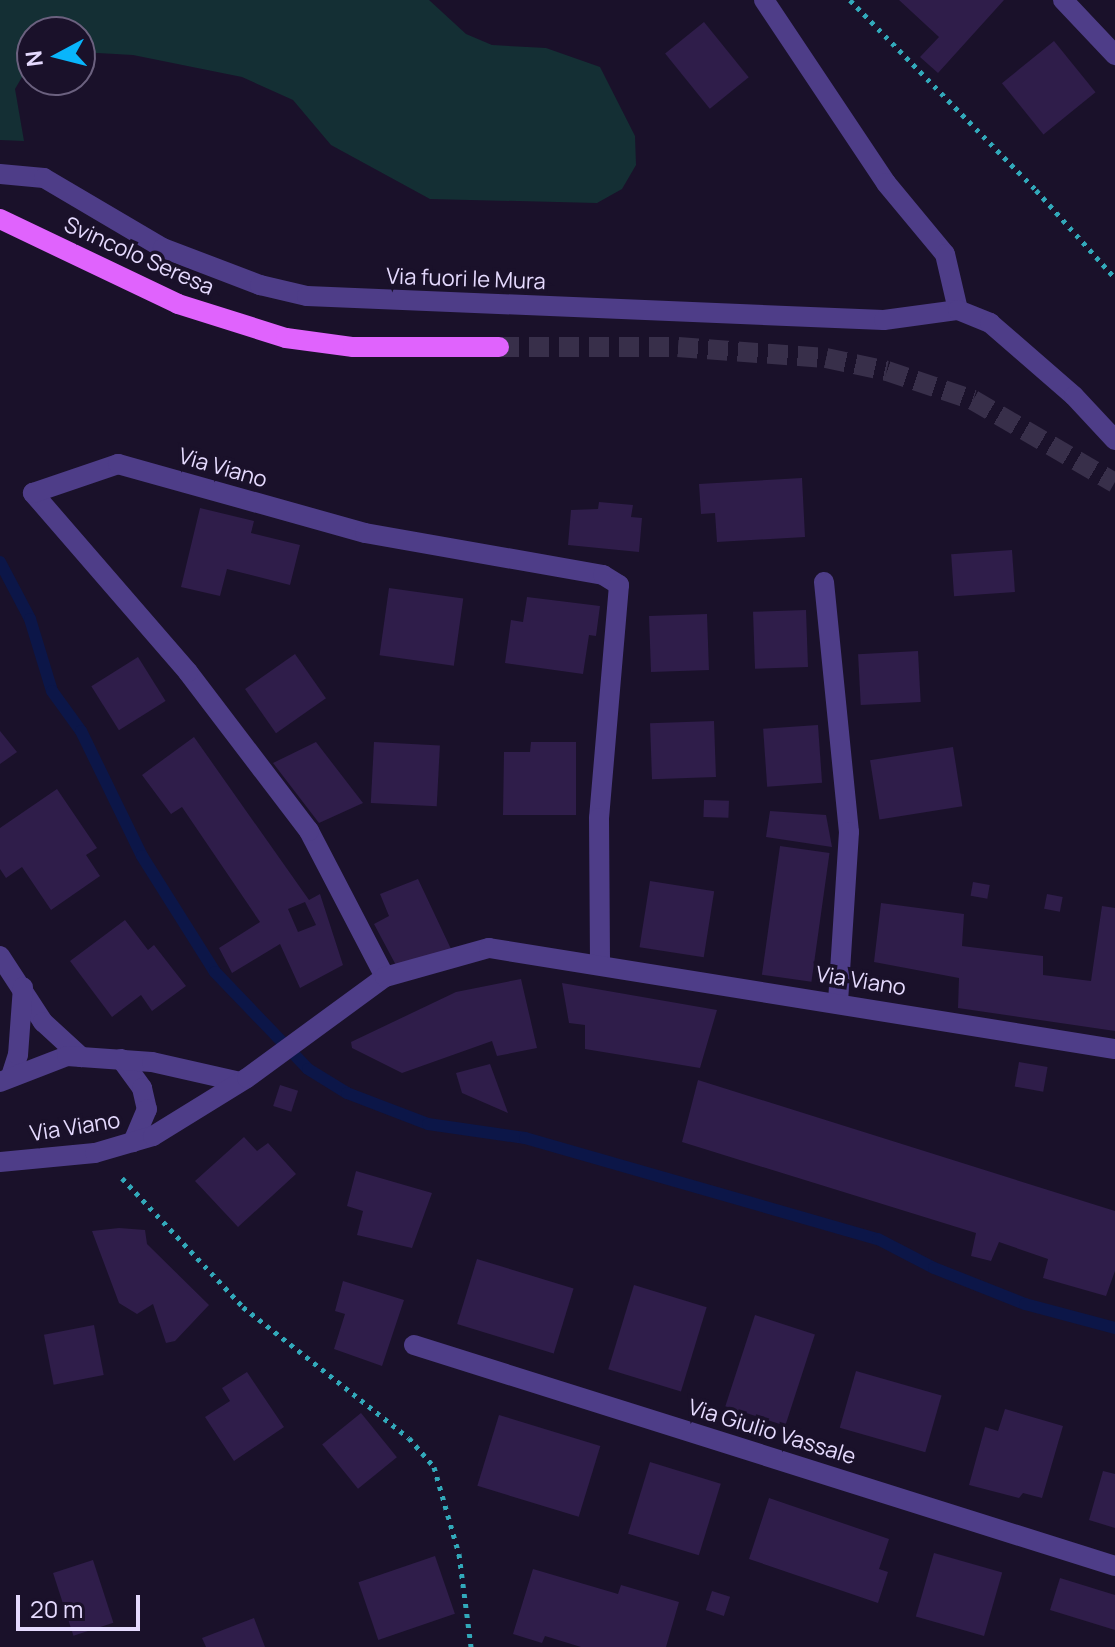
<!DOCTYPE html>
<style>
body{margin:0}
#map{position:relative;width:1115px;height:1647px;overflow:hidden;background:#1a112a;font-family:Manrope,sans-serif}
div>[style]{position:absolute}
.green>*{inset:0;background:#142f34}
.stream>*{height:12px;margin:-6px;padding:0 6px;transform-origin:6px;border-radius:6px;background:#0c1648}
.building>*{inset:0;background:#2f1d4a;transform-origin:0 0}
.primary-tunnel>*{height:20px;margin-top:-10px;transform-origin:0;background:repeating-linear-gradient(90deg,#382f4a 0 20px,transparent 0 30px)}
.path>*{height:5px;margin-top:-2.5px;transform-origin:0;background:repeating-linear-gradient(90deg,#32a9ba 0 4px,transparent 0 10px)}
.minor>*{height:20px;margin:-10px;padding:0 10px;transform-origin:10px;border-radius:10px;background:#4e3d88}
.tertiary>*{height:20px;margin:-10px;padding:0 10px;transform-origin:10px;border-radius:10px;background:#4e3d88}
.primary>*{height:20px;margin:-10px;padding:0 10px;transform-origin:10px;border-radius:10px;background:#e063fd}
span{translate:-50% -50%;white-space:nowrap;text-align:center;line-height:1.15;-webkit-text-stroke:7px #1a112a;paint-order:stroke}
.street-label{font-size:22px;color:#e5dafe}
.north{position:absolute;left:16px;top:16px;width:80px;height:80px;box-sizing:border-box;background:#1a112a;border:2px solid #6b617f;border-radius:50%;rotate:263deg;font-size:22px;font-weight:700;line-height:32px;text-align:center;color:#e5dafe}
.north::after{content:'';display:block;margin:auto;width:28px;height:36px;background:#09b5fb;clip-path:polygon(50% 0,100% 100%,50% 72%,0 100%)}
.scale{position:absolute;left:16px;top:1595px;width:124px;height:36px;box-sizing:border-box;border:4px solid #e5dafe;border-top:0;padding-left:10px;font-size:24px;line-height:28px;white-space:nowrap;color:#e5dafe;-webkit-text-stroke:6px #1a112a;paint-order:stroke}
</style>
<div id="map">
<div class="green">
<div style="clip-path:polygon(0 0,429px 0,466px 34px,492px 45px,546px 48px,600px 67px,635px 136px,636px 165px,622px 189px,597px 203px,430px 199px,331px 145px,293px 100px,242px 77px,133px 55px,80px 52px,80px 32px,32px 32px,32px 60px,15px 89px,24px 141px,0 140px)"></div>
</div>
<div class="stream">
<div style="left:0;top:562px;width:64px;rotate:62.2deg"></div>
<div style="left:30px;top:619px;width:75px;rotate:73deg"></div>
<div style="left:52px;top:691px;width:49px;rotate:54.1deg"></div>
<div style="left:81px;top:731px;width:139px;rotate:64deg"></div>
<div style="left:142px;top:856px;width:137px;rotate:57.8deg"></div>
<div style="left:215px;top:972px;width:134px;rotate:46.2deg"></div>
<div style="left:308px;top:1069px;width:46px;rotate:31.6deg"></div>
<div style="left:347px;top:1093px;width:87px;rotate:20.9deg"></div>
<div style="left:428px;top:1124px;width:98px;rotate:8.2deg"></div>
<div style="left:525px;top:1138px;width:367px;rotate:16deg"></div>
<div style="left:878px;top:1239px;width:63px;rotate:27.4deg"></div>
<div style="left:934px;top:1268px;width:98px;rotate:21.6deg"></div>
<div style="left:1025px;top:1304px;width:93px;rotate:14.9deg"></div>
</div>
<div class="building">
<div style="clip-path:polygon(899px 0,1004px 0,938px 73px,920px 57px,939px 37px)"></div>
<div style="left:704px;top:22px;width:71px;height:50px;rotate:51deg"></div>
<div style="left:1054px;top:41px;width:66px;height:67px;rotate:51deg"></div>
<div style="clip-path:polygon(802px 478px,805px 537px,717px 542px,715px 513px,701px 514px,699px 484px)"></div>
<div style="clip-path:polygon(599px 502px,633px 505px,631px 517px,642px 518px,639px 552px,568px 545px,571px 510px,598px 509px)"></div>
<div style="clip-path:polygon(200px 508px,254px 521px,251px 533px,300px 545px,290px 585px,227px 569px,220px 596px,181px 587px)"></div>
<div style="left:1012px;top:550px;width:42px;height:61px;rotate:86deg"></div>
<div style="left:389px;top:588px;width:75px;height:68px;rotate:8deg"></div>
<div style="clip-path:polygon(527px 597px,600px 606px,596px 636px,589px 635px,583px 674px,505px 663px,511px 620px,523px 622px)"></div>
<div style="left:806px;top:610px;width:57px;height:53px;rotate:88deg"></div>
<div style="left:707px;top:614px;width:56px;height:58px;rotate:88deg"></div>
<div style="left:918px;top:651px;width:51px;height:60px;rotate:87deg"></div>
<div style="left:295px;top:654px;width:54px;height:61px;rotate:55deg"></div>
<div style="left:138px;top:657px;width:52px;height:55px;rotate:58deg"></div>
<div style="left:714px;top:721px;width:56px;height:64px;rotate:88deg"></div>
<div style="left:818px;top:725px;width:58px;height:55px;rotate:86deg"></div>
<div style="clip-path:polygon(0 731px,17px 752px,0 764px)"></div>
<div style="clip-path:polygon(evenodd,194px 737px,309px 900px,320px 894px,343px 965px,300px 988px,280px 944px,232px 973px,219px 948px,260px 922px,182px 807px,171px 814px,142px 775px,194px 737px,305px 902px,316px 925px,298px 932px,288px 909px,305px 902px)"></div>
<div style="clip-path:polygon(316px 742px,363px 803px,319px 823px,273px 763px)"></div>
<div style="left:374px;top:742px;width:66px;height:61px;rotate:3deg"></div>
<div style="clip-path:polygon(531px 742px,576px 742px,576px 815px,503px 815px,504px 752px,530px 752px)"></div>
<div style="left:953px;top:747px;width:60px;height:84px;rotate:81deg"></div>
<div style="clip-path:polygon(57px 789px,97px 848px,86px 855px,100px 876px,51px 910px,22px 867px,6px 878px,0 869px,0 828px)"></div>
<div style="left:704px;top:800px;width:25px;height:17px;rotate:2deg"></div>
<div style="clip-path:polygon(770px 811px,826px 815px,832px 847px,766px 837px)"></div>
<div style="left:780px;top:846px;width:50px;height:130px;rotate:8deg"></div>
<div style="clip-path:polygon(418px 879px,451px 949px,398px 969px,374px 924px,389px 916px,380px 894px)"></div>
<div style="left:650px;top:881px;width:65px;height:67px;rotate:9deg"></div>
<div style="left:973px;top:882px;width:17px;height:14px;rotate:10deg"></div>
<div style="left:1047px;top:894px;width:16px;height:15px;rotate:11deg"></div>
<div style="clip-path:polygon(881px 903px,964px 914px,962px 946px,1043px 956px,1043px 975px,1091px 981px,1102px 906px,1115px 908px,1115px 1031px,958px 1008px,959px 978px,874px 962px)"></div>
<div style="clip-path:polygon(125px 920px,148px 950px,154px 945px,186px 986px,152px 1011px,141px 995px,112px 1017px,70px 961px)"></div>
<div style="clip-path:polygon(521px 979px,537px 1048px,497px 1056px,492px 1041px,402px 1073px,352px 1048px,351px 1042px,456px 992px)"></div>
<div style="clip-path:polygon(562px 983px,717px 1010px,700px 1068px,585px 1049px,585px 1025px,569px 1023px)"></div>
<div style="left:1019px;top:1062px;width:29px;height:25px;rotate:10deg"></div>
<div style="clip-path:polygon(490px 1064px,508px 1113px,462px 1093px,456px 1073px)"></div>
<div style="clip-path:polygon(698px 1080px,1115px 1211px,1115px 1271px,1106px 1296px,1043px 1278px,1048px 1259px,999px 1242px,991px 1261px,971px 1256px,976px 1233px,682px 1142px)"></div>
<div style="left:280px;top:1085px;width:19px;height:22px;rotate:18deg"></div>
<div style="clip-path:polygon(244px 1137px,257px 1151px,268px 1143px,296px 1174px,238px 1227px,195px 1181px)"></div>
<div style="clip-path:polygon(356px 1171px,432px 1193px,412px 1248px,357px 1235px,363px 1211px,347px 1206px)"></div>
<div style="clip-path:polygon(119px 1228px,145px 1230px,147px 1244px,209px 1305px,175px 1341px,166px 1343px,153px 1304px,137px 1314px,119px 1303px,92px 1231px)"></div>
<div style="left:477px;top:1259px;width:101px;height:68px;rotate:17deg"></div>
<div style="clip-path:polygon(343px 1281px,404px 1300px,382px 1366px,334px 1349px,345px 1314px,335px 1311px)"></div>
<div style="left:634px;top:1285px;width:76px;height:88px;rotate:17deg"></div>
<div style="left:755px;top:1315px;width:63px;height:96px;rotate:18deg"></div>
<div style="left:94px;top:1325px;width:51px;height:51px;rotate:79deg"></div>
<div style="left:856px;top:1371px;width:89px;height:59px;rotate:16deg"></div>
<div style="clip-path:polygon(247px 1372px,284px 1427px,234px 1461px,205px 1417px,230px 1401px,222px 1388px)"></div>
<div style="clip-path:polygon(1005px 1409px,1063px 1426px,1042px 1498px,1023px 1493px,1019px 1498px,969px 1485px,985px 1427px,998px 1431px)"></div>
<div style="left:361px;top:1413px;width:57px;height:50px;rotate:51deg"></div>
<div style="left:499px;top:1415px;width:106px;height:74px;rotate:17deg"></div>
<div style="left:650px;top:1462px;width:74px;height:75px;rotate:17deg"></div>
<div style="clip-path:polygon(1103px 1471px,1115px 1474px,1115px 1528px,1089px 1520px)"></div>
<div style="clip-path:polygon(769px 1498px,889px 1539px,879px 1569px,888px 1572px,878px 1603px,749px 1559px)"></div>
<div style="left:934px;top:1553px;width:71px;height:66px;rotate:16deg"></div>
<div style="left:435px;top:1556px;width:61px;height:81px;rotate:71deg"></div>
<div style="left:93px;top:1560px;width:66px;height:42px;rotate:72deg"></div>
<div style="clip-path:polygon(533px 1569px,618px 1594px,621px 1585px,679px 1602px,666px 1647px,581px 1647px,545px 1636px,542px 1643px,513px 1634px)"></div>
<div style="clip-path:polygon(1060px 1578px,1115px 1595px,1115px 1630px,1050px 1610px)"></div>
<div style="left:712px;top:1591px;width:19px;height:20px;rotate:18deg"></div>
<div style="clip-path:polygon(254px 1618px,265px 1647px,206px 1647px,202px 1638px)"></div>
</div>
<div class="primary-tunnel">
<div style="left:499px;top:347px;width:179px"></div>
<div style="left:678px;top:347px;width:148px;rotate:4.3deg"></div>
<div style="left:826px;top:358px;width:62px;rotate:12deg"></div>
<div style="left:887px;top:371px;width:91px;rotate:18.6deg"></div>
<div style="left:973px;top:400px;width:164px;rotate:30.3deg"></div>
</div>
<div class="path">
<div style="left:850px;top:0;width:266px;rotate:45.6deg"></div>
<div style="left:1036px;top:190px;width:118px;rotate:48.1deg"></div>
<div style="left:122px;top:1178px;width:177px;rotate:46.8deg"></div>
<div style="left:243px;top:1307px;width:211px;rotate:38.3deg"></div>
<div style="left:409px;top:1438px;width:38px;rotate:49deg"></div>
<div style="left:434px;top:1467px;width:91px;rotate:74deg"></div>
<div style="left:459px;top:1554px;width:94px;rotate:82.6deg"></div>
</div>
<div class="minor">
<div style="left:764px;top:0;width:220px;rotate:56.3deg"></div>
<div style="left:886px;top:183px;width:92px;rotate:50.3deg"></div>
<div style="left:945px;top:254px;width:57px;rotate:76.9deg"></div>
<div style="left:0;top:174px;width:44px;rotate:5.2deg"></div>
<div style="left:44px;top:178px;width:138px;rotate:30.5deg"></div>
<div style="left:163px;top:248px;width:104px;rotate:20.9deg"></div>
<div style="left:260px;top:285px;width:48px;rotate:13.2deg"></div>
<div style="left:307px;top:296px;width:577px;rotate:2.38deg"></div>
<div style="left:884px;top:320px;width:75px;rotate:-7.7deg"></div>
<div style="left:958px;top:310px;width:35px;rotate:22deg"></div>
<div style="left:990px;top:323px;width:111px;rotate:41deg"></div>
<div style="left:1074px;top:396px;width:60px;rotate:47deg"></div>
<div style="left:824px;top:582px;width:251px;rotate:84.3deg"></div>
<div style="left:849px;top:832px;width:172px;rotate:93.7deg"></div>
<div style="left:0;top:956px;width:79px;rotate:56.9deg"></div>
<div style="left:43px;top:1022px;width:52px;rotate:42.6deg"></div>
<div style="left:385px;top:977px;width:165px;rotate:-117.5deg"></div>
<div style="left:309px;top:831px;width:200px;rotate:-127.3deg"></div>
<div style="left:188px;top:672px;width:237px;rotate:-130.9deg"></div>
<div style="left:33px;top:493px;width:90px;rotate:-18.8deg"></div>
<div style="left:118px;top:464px;width:256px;rotate:15.6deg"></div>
<div style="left:365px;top:533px;width:242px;rotate:10deg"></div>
<div style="left:603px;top:575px;width:19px;rotate:32deg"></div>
<div style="left:619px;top:585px;width:234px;rotate:94.9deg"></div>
<div style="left:599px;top:818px;width:145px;rotate:89.6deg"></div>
<div style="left:121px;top:1059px;width:36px;rotate:54deg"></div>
<div style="left:142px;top:1088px;width:22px;rotate:77deg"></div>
<div style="left:147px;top:1109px;width:36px;rotate:113deg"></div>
<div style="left:11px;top:1076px;width:22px;rotate:-72deg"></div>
<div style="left:18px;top:1055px;width:68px;rotate:-85.8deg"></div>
<div style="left:0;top:1082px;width:72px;rotate:-21.2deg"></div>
<div style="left:67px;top:1056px;width:85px;rotate:4deg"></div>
<div style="left:152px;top:1062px;width:86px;rotate:12.7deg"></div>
<div style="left:0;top:1162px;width:95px;rotate:-5.4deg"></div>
<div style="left:95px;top:1153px;width:60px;rotate:-16.3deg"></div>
<div style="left:153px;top:1136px;width:110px;rotate:-31.7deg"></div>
<div style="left:247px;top:1078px;width:171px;rotate:-36.2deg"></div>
<div style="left:385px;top:977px;width:108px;rotate:-15.6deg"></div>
<div style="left:489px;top:948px;width:634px;rotate:9.17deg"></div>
<div style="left:414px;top:1345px;width:735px;rotate:17.5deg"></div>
</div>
<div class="tertiary">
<div style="left:1063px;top:0;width:76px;rotate:46.6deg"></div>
</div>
<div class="primary">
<div style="left:0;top:219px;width:197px;rotate:25.5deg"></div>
<div style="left:178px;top:304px;width:113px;rotate:17.5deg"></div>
<div style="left:286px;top:338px;width:68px;rotate:7.7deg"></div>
<div style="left:353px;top:347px;width:146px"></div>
</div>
<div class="street-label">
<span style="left:139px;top:256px;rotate:24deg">Svincolo Seresa</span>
<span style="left:466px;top:279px;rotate:2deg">Via fuori le Mura</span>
<span style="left:223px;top:468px;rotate:16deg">Via Viano</span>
<span style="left:861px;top:981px;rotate:9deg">Via Viano</span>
<span style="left:75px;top:1127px;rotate:-9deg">Via Viano</span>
<span style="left:772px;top:1432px;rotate:17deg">Via Giulio Vassale</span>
</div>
<div class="north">N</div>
<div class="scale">20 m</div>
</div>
